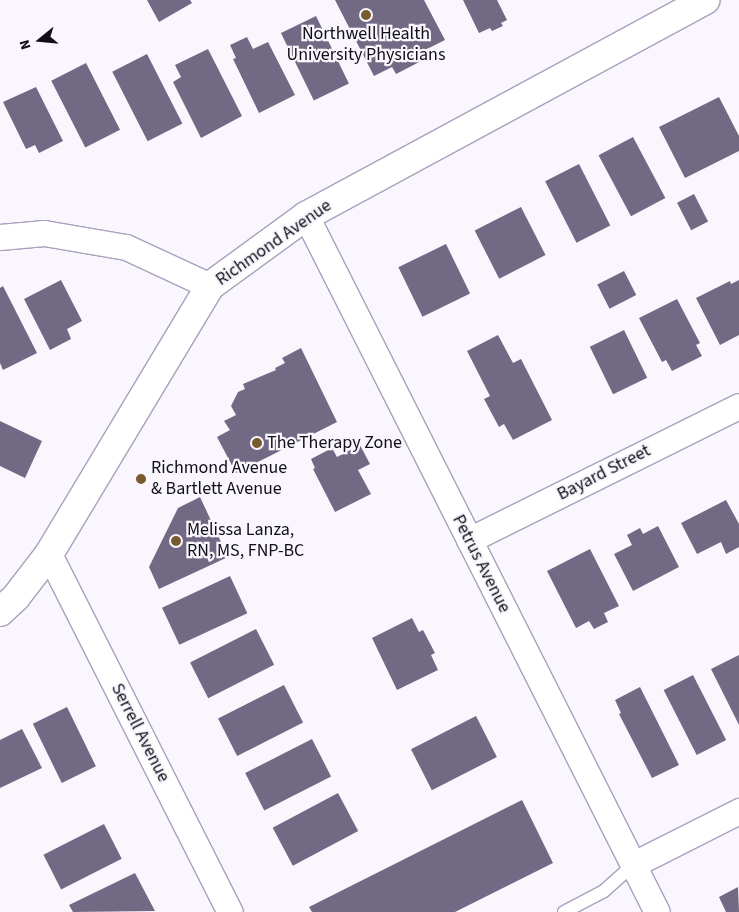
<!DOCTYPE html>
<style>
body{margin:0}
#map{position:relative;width:739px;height:912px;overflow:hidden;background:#f9f7fd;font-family:"Source Sans 3",sans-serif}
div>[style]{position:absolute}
.building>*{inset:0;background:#726985;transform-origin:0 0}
.roads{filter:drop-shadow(1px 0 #a9a0be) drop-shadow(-1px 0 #a9a0be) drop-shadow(0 1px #a9a0be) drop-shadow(0 -1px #a9a0be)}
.lane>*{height:12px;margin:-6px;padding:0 6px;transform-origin:6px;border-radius:6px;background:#fff}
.street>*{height:25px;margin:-12.5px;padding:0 12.5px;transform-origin:12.5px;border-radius:12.5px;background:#fff}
.secondary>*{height:28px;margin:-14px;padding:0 14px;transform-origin:14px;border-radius:14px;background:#fff}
.dots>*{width:14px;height:14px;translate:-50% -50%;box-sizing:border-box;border:2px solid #f9f7fd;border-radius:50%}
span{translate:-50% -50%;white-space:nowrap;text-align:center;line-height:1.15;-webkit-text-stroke:4.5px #f9f7fd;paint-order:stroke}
.poi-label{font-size:18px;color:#120e18}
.left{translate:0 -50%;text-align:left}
.street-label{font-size:18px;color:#120e18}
.north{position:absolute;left:15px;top:15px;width:50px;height:50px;-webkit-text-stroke:4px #f9f7fd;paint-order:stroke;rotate:253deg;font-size:14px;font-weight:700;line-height:20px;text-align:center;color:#120e18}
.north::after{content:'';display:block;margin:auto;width:18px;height:22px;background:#120e18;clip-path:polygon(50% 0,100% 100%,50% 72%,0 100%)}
</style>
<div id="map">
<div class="building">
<div style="clip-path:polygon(147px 0,190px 0,192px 3px,159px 22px)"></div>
<div style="clip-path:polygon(335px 0,424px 0,445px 40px,425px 50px,429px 57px,396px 74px,392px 67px,374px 76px)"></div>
<div style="clip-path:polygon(463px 0,497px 0,507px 20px,501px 23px,503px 26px,492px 31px,490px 28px,479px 33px)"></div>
<div style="left:316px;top:16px;width:75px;height:39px;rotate:64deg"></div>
<div style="clip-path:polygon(247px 37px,253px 49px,268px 42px,295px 95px,259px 113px,233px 59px,236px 58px,230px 45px)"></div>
<div style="clip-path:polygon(208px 49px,242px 116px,201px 138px,173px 82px,181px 77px,175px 65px)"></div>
<div style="left:147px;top:54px;width:78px;height:39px;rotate:63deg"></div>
<div style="left:86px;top:63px;width:75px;height:39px;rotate:63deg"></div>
<div style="clip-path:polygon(36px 87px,63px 141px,39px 153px,35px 145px,26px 149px,3px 102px)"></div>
<div style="clip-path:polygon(719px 97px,739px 136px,739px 151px,685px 178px,659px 127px)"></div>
<div style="left:633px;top:137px;width:69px;height:39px;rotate:62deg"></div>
<div style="left:579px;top:164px;width:69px;height:38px;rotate:63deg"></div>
<div style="left:694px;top:194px;width:31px;height:19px;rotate:63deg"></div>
<div style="left:521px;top:207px;width:54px;height:52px;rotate:63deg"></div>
<div style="left:446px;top:244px;width:55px;height:53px;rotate:64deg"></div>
<div style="left:624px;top:271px;width:27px;height:30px;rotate:63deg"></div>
<div style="clip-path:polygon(61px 280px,82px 321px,67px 329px,71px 339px,50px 350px,24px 299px)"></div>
<div style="clip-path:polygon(739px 280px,739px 335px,720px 345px,696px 298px,730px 281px,731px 284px)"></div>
<div style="clip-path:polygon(3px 286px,37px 353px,3px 370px,0 363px,0 288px)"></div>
<div style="clip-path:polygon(677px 299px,700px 343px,696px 345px,702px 356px,672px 371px,666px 360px,662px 362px,639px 318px)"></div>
<div style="left:624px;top:330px;width:53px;height:38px;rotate:64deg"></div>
<div style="clip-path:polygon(498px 335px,513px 363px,521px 359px,552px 420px,513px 440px,504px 424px,499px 427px,484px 399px,490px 396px,467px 351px)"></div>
<div style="clip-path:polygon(301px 348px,337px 422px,236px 473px,217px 437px,230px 430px,224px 421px,236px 415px,231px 406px,238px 392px,245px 389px,243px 384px,276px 370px,275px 368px,285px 363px,282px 358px)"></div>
<div style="clip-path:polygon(0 421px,42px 441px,25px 478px,0 466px)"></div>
<div style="clip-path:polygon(360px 445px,370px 464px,358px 470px,371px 494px,335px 512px,313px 469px,315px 468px,311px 459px,332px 448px,337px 457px)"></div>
<div style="clip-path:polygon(200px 497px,228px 557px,159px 589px,149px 567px,178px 508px)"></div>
<div style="clip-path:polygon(726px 500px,739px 524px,739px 547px,726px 554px,721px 542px,697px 554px,681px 523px)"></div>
<div style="clip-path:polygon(658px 526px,679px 567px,633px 591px,614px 554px,632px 545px,627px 535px,640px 528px,643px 534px)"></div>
<div style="clip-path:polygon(590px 549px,619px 606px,604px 613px,608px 622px,594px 629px,589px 621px,576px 628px,547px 571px)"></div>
<div style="left:230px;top:576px;width:41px;height:75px;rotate:65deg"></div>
<div style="clip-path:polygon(412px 618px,419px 632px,423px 630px,435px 653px,431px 655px,438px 670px,397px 690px,372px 638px)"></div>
<div style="left:256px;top:629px;width:40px;height:74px;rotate:63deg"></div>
<div style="clip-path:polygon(739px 655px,739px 725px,711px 669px)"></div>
<div style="left:693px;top:675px;width:73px;height:33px;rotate:63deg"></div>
<div style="left:284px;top:685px;width:42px;height:74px;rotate:63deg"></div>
<div style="clip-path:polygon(640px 687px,679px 765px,652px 778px,619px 714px,621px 713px,615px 700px)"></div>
<div style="left:67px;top:707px;width:66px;height:38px;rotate:64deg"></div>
<div style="left:476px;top:716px;width:46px;height:73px;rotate:63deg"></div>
<div style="clip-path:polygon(22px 729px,42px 768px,0 788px,0 740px)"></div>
<div style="left:312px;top:739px;width:42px;height:75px;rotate:63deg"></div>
<div style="left:338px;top:793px;width:43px;height:74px;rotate:62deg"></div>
<div style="clip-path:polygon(522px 800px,553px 863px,455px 912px,312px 912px,309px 907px)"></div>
<div style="left:104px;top:824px;width:39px;height:68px;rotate:63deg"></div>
<div style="clip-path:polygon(135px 873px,155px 911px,73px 912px,69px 905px)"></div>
<div style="clip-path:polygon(738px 887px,739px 912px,726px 912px,719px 897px)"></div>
</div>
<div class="roads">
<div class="lane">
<div style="left:564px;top:912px;width:45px;rotate:-27.7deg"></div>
<div style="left:604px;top:891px;width:40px;rotate:-42deg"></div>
</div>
<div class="street">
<div style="left:306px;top:216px;width:779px;rotate:63.24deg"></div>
<div style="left:0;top:237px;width:44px;rotate:-5.2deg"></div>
<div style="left:44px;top:233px;width:83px;rotate:9.7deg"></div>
<div style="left:126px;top:247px;width:93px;rotate:24.9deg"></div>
<div style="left:469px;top:540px;width:301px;rotate:-26.4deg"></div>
<div style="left:49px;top:554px;width:401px;rotate:63.2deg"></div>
<div style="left:634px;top:864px;width:118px;rotate:-26.8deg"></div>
</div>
<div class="secondary">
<div style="left:0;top:612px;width:22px;rotate:-43deg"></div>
<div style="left:16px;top:597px;width:54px;rotate:-52.5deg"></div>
<div style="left:49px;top:554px;width:313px;rotate:-59deg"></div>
<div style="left:210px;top:286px;width:119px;rotate:-36.1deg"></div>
<div style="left:306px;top:216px;width:454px;rotate:-28.4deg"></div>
</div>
</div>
<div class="dots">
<div style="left:366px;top:15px;background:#795a2f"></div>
<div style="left:257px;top:443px;background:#795a2f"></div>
<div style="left:141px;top:479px;background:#795a2f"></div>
<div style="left:176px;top:541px;background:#795a2f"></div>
</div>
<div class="poi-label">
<span style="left:366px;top:45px">Northwell Health<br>University Physicians</span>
<span class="left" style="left:267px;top:443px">The Therapy Zone</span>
<span class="left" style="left:151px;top:479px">Richmond Avenue<br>&amp; Bartlett Avenue</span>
<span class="left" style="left:187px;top:541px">Melissa Lanza,<br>RN, MS, FNP-BC</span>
</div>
<div class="street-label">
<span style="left:274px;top:243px;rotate:-35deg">Richmond Avenue</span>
<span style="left:604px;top:473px;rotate:-27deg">Bayard Street</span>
<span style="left:481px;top:564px;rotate:63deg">Petrus Avenue</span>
<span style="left:140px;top:733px;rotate:63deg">Serrell Avenue</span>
</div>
<div class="north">N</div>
</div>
